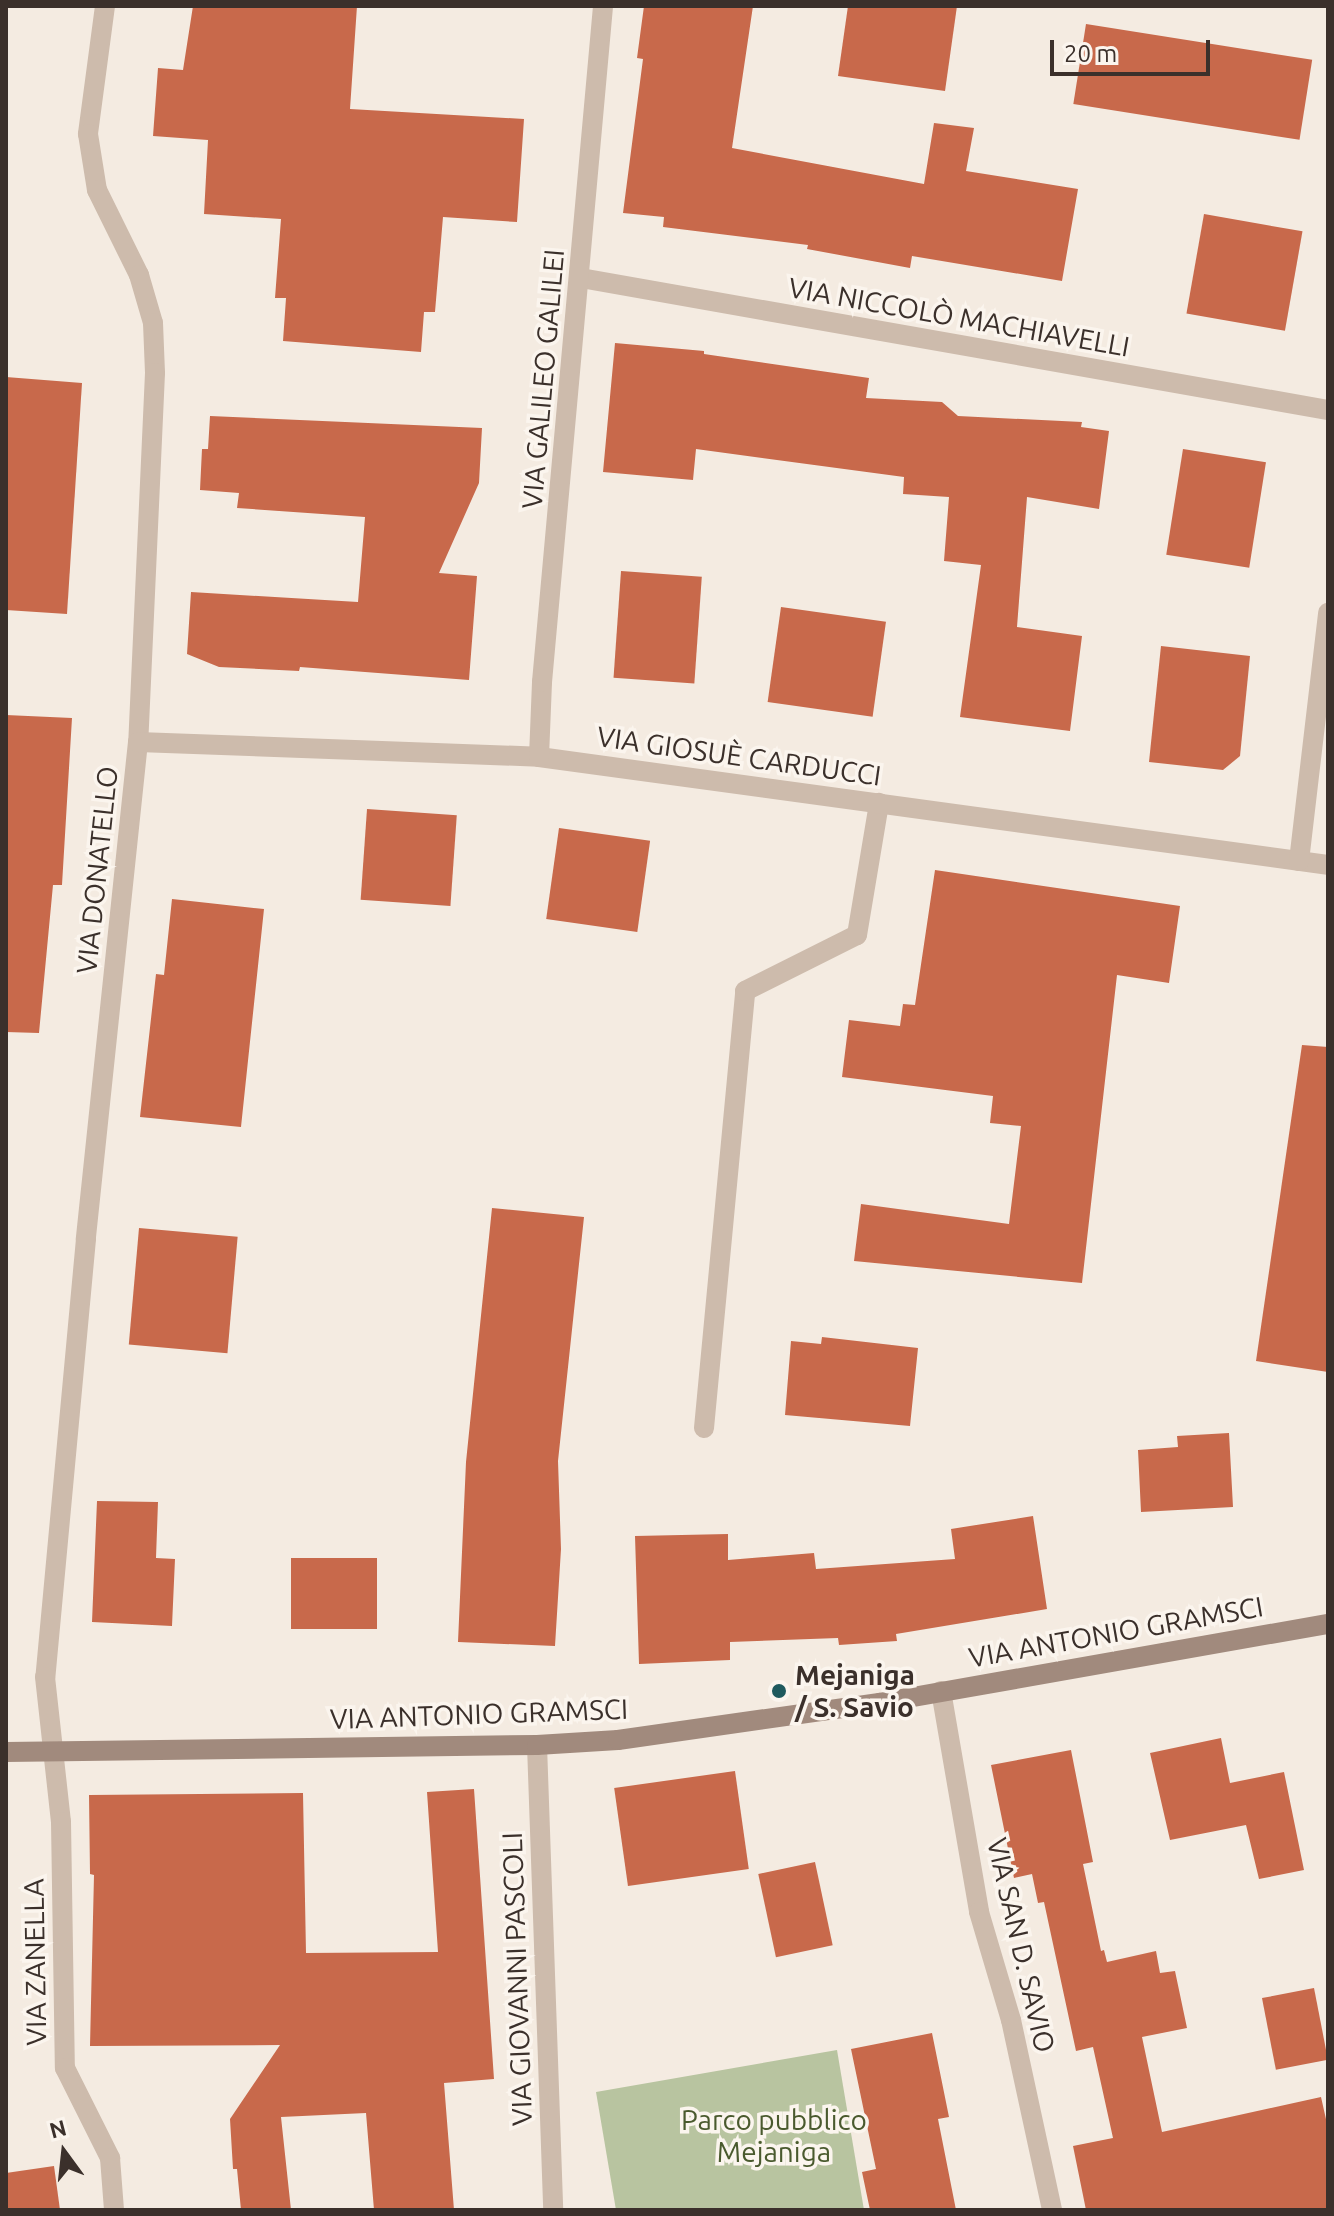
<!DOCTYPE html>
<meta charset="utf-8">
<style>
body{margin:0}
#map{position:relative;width:1334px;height:2216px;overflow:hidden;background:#f4ebe1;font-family:Ubuntu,sans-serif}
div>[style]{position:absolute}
.green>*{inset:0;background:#b8c4a0}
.building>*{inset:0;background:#c8694b;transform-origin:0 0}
.service>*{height:20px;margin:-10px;padding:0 10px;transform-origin:10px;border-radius:10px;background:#cdbbac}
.minor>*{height:20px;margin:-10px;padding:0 10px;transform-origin:10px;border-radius:10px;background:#cdbbac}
.secondary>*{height:20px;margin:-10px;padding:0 10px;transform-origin:10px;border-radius:10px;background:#a18a7d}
.dots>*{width:22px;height:22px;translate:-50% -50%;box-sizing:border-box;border:4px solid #fbf5ee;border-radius:50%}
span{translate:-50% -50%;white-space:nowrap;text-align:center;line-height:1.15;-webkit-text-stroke:7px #fbf5ee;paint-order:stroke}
.street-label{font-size:28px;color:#3b302b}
.poi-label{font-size:28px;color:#3b302b;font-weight:700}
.left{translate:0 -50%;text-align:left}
.park-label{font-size:28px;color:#4a5a2e}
.frame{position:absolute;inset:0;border:8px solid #3b302b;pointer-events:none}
.north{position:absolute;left:24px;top:2112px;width:80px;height:80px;-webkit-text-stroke:6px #fbf5ee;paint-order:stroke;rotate:345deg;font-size:22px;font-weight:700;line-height:32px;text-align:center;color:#3b302b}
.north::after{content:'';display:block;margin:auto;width:28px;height:36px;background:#3b302b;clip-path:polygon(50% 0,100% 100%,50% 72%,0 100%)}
.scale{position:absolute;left:1050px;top:40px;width:160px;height:36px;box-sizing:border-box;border:4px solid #3b302b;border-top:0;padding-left:10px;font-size:24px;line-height:28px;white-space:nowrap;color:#3b302b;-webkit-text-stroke:6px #fbf5ee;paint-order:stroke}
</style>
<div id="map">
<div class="green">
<div style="clip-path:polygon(837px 2050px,864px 2210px,616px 2210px,596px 2092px)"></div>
</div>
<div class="building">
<div style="clip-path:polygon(193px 6px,357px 6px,350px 109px,524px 119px,517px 222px,443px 217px,435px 312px,424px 312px,421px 352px,283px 341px,286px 298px,275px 298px,281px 219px,204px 214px,208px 140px,153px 136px,158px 68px,183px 70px)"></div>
<div style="clip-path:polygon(644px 6px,753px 6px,732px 148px,924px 184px,934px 123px,974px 128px,966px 171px,1078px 189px,1062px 281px,912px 256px,910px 268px,807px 249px,808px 245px,663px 227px,664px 217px,623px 213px,643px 59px,637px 58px)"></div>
<div style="clip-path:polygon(848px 6px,957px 6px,945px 91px,838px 76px)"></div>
<div style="left:1086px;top:24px;width:229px;height:81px;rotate:9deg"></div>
<div style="left:1204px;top:214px;width:100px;height:101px;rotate:10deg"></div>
<div style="clip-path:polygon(615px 343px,704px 351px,704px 354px,869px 378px,866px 398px,942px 402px,958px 416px,1082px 422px,1081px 427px,1109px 431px,1099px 509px,1027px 497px,1017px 627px,1082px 636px,1070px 731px,960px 717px,981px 565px,944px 561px,949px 497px,903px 494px,904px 477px,696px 449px,693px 480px,603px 472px)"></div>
<div style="clip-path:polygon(6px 377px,82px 383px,67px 614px,6px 610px)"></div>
<div style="clip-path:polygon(210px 416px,482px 428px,479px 483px,439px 573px,477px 576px,469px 680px,300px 667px,299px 671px,219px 667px,187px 654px,191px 592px,358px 602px,365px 517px,237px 508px,239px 493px,200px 490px,202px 449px,208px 449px)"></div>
<div style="left:1183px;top:449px;width:84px;height:107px;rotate:9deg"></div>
<div style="left:621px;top:571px;width:81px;height:107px;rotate:4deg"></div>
<div style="left:781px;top:607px;width:106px;height:96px;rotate:8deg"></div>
<div style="clip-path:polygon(1161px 646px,1250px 656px,1240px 756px,1223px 770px,1149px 762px)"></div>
<div style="clip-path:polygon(6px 715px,72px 718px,62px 885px,53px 885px,39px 1033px,6px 1032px)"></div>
<div style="left:367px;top:809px;width:90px;height:91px;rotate:4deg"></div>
<div style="left:559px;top:828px;width:92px;height:92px;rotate:8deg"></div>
<div style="clip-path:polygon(935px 870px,1180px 906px,1169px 983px,1117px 975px,1082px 1283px,854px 1261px,861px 1204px,1009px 1224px,1021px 1126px,990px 1123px,993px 1096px,842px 1077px,849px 1020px,900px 1026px,903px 1004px,915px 1005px)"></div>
<div style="clip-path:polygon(172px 899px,264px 909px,241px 1127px,140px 1117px,156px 974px,164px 975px)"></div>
<div style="clip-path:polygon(1302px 1045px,1328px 1047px,1328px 1372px,1256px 1361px)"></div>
<div style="clip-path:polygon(492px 1208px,584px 1217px,558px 1461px,561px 1549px,555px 1646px,458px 1642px,466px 1462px)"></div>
<div style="left:139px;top:1228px;width:99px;height:117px;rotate:5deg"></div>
<div style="clip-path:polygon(822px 1337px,918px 1348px,910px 1426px,785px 1415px,791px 1341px,821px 1344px)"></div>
<div style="clip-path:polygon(1229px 1433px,1233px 1507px,1141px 1512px,1138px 1450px,1178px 1447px,1177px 1436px)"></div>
<div style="clip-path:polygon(97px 1501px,158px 1502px,156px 1558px,175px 1559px,172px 1626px,92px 1622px)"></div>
<div style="clip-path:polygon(1033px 1516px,1047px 1609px,896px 1634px,897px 1641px,839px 1645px,838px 1638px,730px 1642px,730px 1660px,639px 1664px,635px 1536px,728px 1534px,728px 1560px,814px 1553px,816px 1569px,955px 1559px,951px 1529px)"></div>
<div style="left:291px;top:1558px;width:86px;height:71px"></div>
<div style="clip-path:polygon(1221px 1738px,1230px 1783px,1284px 1772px,1304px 1870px,1259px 1879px,1246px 1825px,1170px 1840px,1150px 1753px)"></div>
<div style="clip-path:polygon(1071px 1750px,1093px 1862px,1083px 1864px,1101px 1951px,1104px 1950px,1107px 1962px,1156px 1951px,1160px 1973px,1175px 1971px,1187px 2028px,1142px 2037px,1162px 2132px,1321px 2097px,1328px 2128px,1328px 2210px,1086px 2210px,1073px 2146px,1113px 2138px,1093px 2047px,1076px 2051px,1044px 1902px,1038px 1903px,1032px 1874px,1014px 1878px,991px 1765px)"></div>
<div style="left:735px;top:1771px;width:99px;height:122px;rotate:82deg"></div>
<div style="clip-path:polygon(474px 1789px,494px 2079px,444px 2083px,454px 2210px,374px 2210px,366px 2113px,281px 2117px,291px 2210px,241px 2210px,237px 2169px,233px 2169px,230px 2119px,280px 2045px,90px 2046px,94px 1875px,90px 1874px,89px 1795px,303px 1793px,306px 1953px,438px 1952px,427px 1792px)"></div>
<div style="left:815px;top:1862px;width:85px;height:58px;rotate:78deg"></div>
<div style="left:1314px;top:1988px;width:73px;height:53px;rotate:79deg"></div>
<div style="clip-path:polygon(932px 2033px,949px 2117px,938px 2119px,956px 2210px,870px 2210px,862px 2172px,876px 2169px,851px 2049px)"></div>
<div style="clip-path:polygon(54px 2166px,60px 2210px,6px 2210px,6px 2173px)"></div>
</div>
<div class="service">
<div style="left:704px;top:1428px;width:439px;rotate:-84.6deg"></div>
<div style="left:745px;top:991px;width:125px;rotate:-26.6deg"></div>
<div style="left:857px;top:935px;width:134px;rotate:-80.5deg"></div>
</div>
<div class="minor">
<div style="left:105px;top:6px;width:129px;rotate:97.6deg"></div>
<div style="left:88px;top:134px;width:57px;rotate:80.9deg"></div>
<div style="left:97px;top:190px;width:95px;rotate:63.7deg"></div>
<div style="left:139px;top:275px;width:50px;rotate:73.7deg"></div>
<div style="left:153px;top:323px;width:50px;rotate:87.7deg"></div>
<div style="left:155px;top:373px;width:369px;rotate:92.6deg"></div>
<div style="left:138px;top:742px;width:500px;rotate:96deg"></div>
<div style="left:86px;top:1239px;width:440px;rotate:95.3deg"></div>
<div style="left:45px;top:1677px;width:146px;rotate:83.7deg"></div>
<div style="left:61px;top:1822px;width:246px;rotate:89.1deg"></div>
<div style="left:65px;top:2068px;width:101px;rotate:63.4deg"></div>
<div style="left:110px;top:2158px;width:52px;rotate:85.6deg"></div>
<div style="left:581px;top:278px;width:759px;rotate:10.02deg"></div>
<div style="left:138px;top:742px;width:401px;rotate:2.1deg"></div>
<div style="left:539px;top:757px;width:796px;rotate:7.79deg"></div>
<div style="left:539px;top:757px;width:75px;rotate:-87.7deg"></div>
<div style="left:542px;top:682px;width:679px;rotate:-84.84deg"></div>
<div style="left:1299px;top:861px;width:250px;rotate:-83.3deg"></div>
<div style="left:941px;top:1691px;width:224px;rotate:80.2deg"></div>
<div style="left:979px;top:1912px;width:113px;rotate:73.5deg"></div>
<div style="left:1011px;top:2020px;width:194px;rotate:77.8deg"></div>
<div style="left:537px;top:1745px;width:465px;rotate:88deg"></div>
</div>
<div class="secondary">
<div style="left:6px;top:1752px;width:531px;rotate:-0.76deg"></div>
<div style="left:537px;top:1745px;width:81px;rotate:-3.5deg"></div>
<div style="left:618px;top:1740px;width:264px;rotate:-8.1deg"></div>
<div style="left:879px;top:1703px;width:456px;rotate:-10deg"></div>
</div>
<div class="dots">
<div style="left:779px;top:1691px;background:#1f5a5e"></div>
</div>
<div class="street-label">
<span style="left:959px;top:317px;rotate:10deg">VIA NICCOLÒ MACHIAVELLI</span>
<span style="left:543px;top:379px;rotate:-85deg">VIA GALILEO GALILEI</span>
<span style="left:739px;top:756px;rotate:8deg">VIA GIOSUÈ CARDUCCI</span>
<span style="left:97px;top:870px;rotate:-84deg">VIA DONATELLO</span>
<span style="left:1116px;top:1632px;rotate:-10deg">VIA ANTONIO GRAMSCI</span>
<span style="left:479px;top:1714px;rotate:-2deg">VIA ANTONIO GRAMSCI</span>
<span style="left:1021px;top:1945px;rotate:77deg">VIA SAN D. SAVIO</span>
<span style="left:35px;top:1962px;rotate:-91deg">VIA ZANELLA</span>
<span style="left:517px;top:1979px;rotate:-92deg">VIA GIOVANNI PASCOLI</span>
</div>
<div class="poi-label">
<span class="left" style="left:795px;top:1691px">Mejaniga<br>/ S. Savio</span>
</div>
<div class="park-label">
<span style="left:774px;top:2136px">Parco pubblico<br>Mejaniga</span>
</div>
<div class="frame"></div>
<div class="north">N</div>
<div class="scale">20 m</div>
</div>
